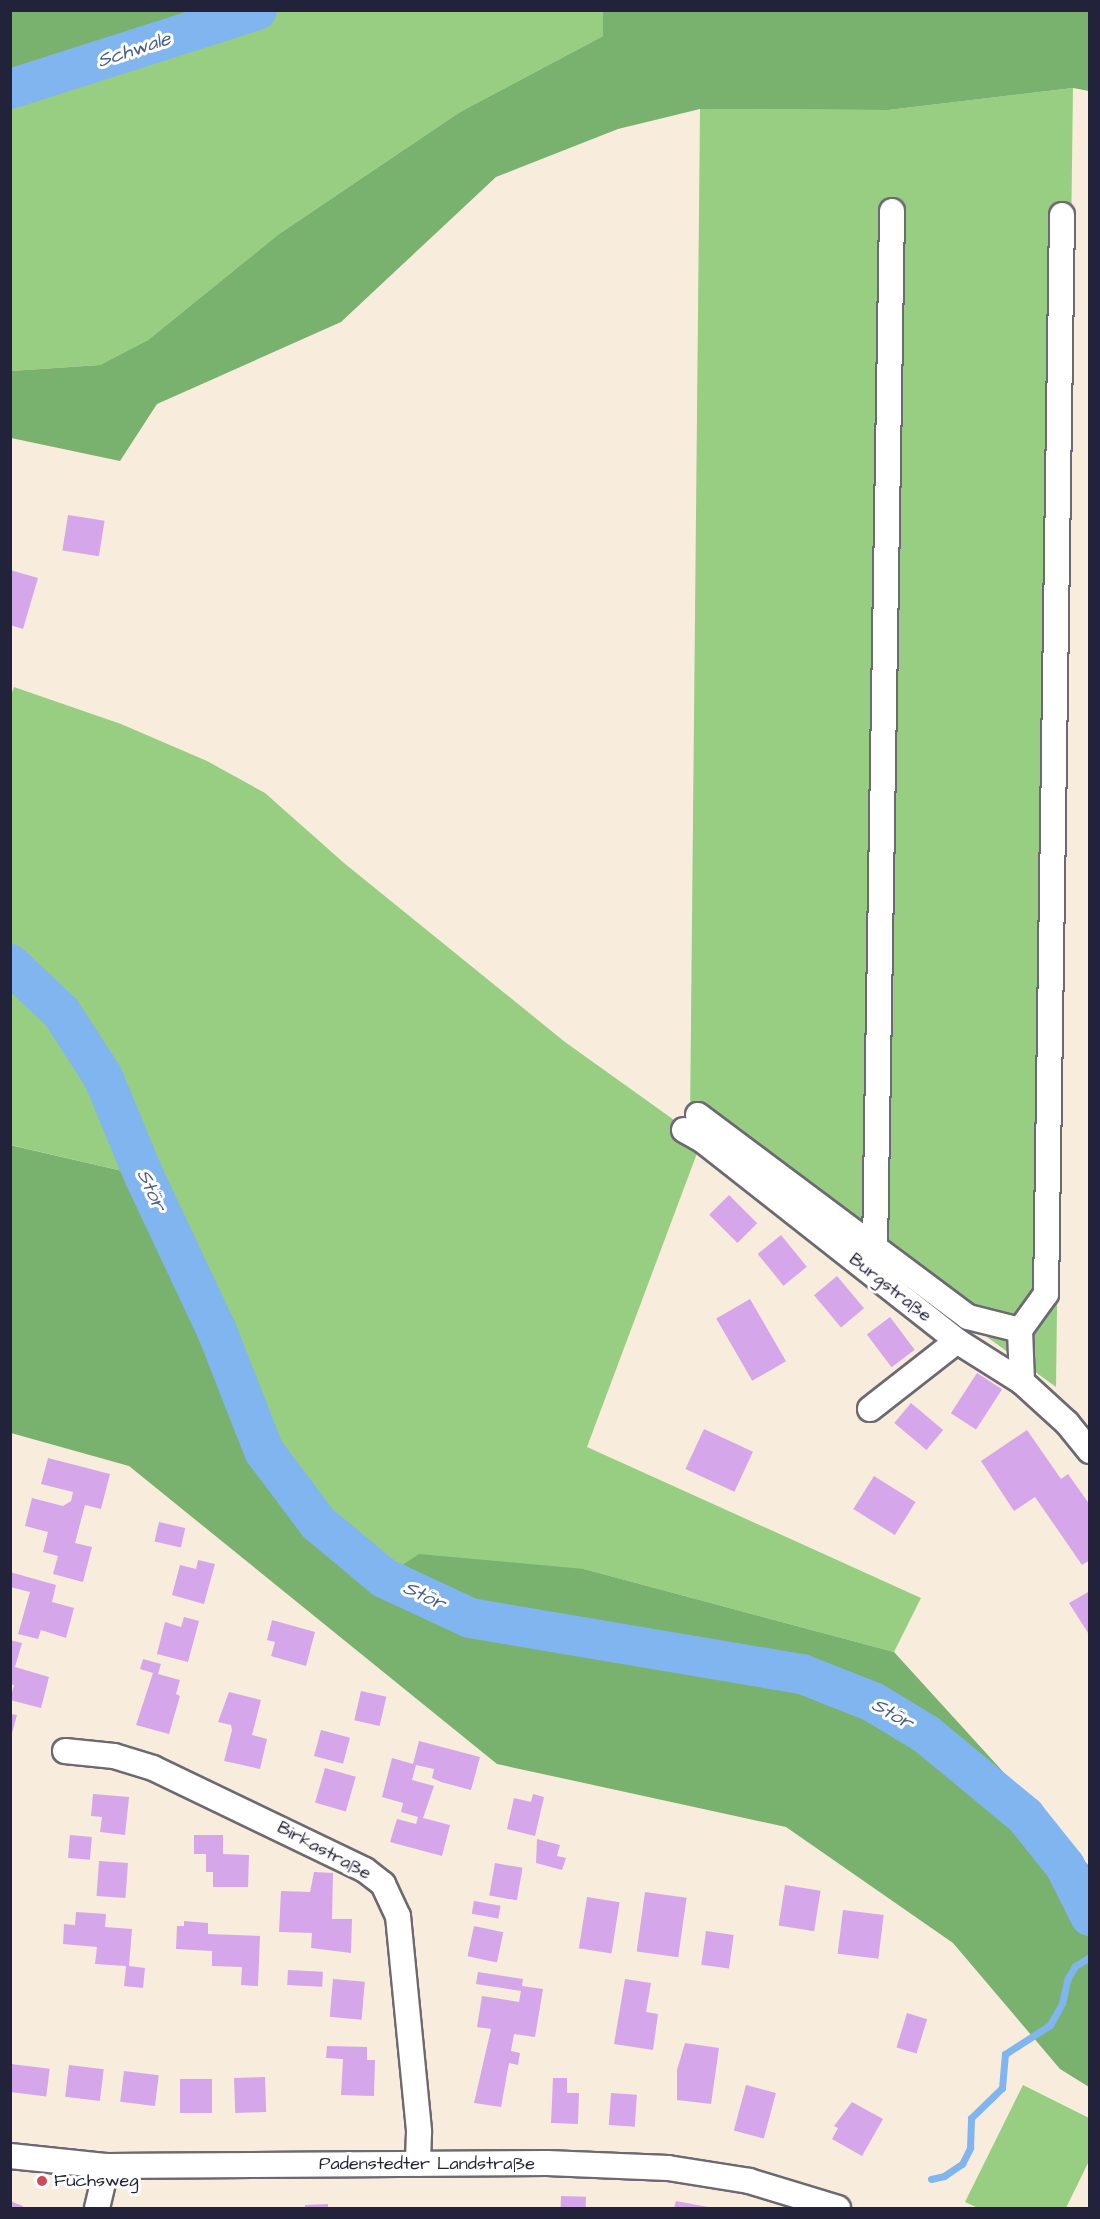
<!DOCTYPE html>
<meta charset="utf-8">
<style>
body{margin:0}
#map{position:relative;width:1100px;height:2219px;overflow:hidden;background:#f8eddc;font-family:"Architects Daughter",sans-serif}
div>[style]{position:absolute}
.green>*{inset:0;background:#97ce81}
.forest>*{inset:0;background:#79b16f}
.stream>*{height:7px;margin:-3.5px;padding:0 3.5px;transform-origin:3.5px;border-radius:3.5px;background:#81b5ef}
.river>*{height:40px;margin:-20px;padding:0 20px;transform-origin:20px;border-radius:20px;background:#81b5ef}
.building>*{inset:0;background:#d5a6ea;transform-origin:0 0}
.roads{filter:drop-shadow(2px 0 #6d6973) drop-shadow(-2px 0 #6d6973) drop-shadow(0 2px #6d6973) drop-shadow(0 -2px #6d6973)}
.minor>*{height:24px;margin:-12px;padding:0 12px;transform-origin:12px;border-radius:12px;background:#fff}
.dots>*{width:16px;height:16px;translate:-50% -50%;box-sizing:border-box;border:3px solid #fff;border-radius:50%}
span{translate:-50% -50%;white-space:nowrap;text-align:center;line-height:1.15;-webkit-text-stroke:6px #fff;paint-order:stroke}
.street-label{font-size:18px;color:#22223b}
.poi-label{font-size:18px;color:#22223b}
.left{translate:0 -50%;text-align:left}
.water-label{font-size:20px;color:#485d83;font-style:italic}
.frame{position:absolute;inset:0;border:12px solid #22223b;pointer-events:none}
</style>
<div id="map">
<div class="green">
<div style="clip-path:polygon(245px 11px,603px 11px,603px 36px,460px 112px,279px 234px,148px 340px,100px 365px,11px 371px,11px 83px)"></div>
<div style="clip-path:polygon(1073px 88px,1056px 1387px,690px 1121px,700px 109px,888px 110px)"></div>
<div style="clip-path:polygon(14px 687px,121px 724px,207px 761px,265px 793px,344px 863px,565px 1042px,702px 1140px,587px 1447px,921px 1598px,894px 1652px,584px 1569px,384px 1578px,318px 1523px,264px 1451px,217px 1331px,144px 1176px,11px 1145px,10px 698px)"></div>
<div style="clip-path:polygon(1023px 2085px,1089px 2118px,1089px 2161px,1066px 2208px,978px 2208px,965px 2202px)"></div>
</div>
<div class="forest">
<div style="clip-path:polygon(11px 10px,257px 10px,257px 11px,11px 89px)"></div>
<div style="clip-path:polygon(603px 11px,1089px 11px,1089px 91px,1073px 88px,888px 110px,700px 109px,618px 129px,496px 177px,341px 322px,157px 404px,120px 461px,11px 438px,11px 371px,100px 365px,148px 340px,279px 234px,460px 112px,603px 36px)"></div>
<div style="clip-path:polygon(10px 1145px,144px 1176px,264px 1451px,318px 1523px,384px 1577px,419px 1554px,584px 1569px,894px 1652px,1089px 1866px,1089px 2087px,1060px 2069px,953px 1943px,786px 1827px,497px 1764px,129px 1466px,11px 1433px)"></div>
</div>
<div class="stream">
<div style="left:931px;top:2179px;width:13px;rotate:-13deg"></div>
<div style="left:944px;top:2176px;width:22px;rotate:-34deg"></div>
<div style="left:962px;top:2164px;width:18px;rotate:-63deg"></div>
<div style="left:970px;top:2148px;width:30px;rotate:-88deg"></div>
<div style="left:971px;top:2118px;width:43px;rotate:-44.1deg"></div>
<div style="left:1002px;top:2088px;width:34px;rotate:-85deg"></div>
<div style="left:1005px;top:2054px;width:54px;rotate:-32.8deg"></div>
<div style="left:1050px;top:2025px;width:25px;rotate:-61deg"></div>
<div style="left:1062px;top:2003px;width:26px;rotate:-77deg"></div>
<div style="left:1068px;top:1978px;width:14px;rotate:-60deg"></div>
<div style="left:1075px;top:1966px;width:17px;rotate:-31deg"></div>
</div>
<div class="river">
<div style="left:10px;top:89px;width:259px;rotate:-17.7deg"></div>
<div style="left:10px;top:964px;width:70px;rotate:43.3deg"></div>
<div style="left:61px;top:1012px;width:77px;rotate:57.1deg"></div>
<div style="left:103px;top:1077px;width:107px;rotate:67.5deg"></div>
<div style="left:144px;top:1176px;width:171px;rotate:64.8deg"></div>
<div style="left:217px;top:1331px;width:129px;rotate:68.6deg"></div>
<div style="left:264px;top:1451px;width:90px;rotate:53.1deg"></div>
<div style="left:318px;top:1523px;width:86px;rotate:39.8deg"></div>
<div style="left:384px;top:1578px;width:95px;rotate:24.9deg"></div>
<div style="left:470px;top:1618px;width:337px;rotate:9.6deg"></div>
<div style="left:802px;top:1674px;width:76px;rotate:21.5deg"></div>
<div style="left:873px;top:1702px;width:62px;rotate:31.1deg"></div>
<div style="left:926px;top:1734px;width:129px;rotate:39.6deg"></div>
<div style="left:1025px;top:1816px;width:64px;rotate:51.3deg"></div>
<div style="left:1065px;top:1866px;width:56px;rotate:63.4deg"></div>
</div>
<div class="building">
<div style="left:68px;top:515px;width:37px;height:36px;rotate:9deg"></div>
<div style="clip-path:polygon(10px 570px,38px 578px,23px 629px,10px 625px)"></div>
<div style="left:729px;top:1195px;width:40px;height:28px;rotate:45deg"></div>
<div style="left:781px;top:1235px;width:41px;height:30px;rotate:51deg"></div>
<div style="left:837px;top:1276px;width:42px;height:30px;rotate:50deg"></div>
<div style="left:750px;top:1299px;width:72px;height:39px;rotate:60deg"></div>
<div style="left:890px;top:1317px;width:41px;height:29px;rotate:53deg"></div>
<div style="left:977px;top:1373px;width:30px;height:48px;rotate:33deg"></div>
<div style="left:911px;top:1403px;width:42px;height:26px;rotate:40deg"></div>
<div style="left:704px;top:1429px;width:54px;height:44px;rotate:25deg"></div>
<div style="clip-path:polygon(1027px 1430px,1061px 1479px,1068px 1474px,1090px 1505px,1090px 1560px,1082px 1565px,1035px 1497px,1014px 1511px,981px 1461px)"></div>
<div style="clip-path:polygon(48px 1458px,110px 1474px,101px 1509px,85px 1505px,75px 1543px,92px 1547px,83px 1582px,53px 1574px,58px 1556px,43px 1552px,48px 1532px,25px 1526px,32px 1498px,63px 1506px,71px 1501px,73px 1492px,41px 1484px)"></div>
<div style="left:874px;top:1476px;width:49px;height:39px;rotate:32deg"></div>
<div style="left:159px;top:1522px;width:27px;height:20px;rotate:13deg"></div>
<div style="clip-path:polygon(198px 1560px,215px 1564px,204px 1604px,172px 1595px,180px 1565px,196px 1569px)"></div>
<div style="clip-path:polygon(10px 1572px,56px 1585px,52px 1602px,74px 1608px,66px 1638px,41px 1630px,38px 1639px,18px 1634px,30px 1592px,10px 1587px)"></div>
<div style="clip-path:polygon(1090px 1591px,1090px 1636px,1069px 1603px)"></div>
<div style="clip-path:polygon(184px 1617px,199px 1621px,188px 1662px,157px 1654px,165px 1622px,181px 1627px)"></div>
<div style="clip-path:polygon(272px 1620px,315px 1632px,306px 1666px,271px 1656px,275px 1642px,267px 1640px)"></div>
<div style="clip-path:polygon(10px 1640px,22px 1643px,15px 1667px,49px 1677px,41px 1708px,10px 1700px,14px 1685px,10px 1684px)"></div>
<div style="clip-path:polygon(143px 1659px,161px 1664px,158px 1674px,180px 1680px,176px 1694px,180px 1696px,169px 1734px,136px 1725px,153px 1673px,140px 1669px)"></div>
<div style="left:361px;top:1691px;width:26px;height:30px;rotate:13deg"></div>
<div style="clip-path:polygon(229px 1692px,261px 1700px,252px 1735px,267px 1739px,260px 1769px,224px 1761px,232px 1730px,231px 1725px,218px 1722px)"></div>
<div style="clip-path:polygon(10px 1714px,17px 1715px,11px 1737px,10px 1736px)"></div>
<div style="left:321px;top:1730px;width:30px;height:27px;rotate:15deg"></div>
<div style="clip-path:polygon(419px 1741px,480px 1757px,471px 1790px,441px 1782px,432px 1778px,434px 1769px,416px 1765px,412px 1780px,434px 1786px,423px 1818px,450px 1825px,442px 1856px,390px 1842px,397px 1819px,416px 1824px,418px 1817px,401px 1812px,403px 1803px,382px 1797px,392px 1758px,413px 1764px)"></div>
<div style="left:325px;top:1768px;width:32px;height:36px;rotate:16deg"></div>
<div style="clip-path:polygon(93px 1794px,129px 1797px,125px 1835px,100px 1832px,102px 1817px,91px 1816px)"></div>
<div style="clip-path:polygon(533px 1794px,544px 1797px,535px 1836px,507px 1829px,514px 1798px,531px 1802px)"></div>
<div style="left:70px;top:1835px;width:22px;height:23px;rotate:5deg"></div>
<div style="clip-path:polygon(194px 1835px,223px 1835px,223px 1854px,249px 1855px,248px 1887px,213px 1887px,213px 1872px,206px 1872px,206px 1854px,194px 1854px)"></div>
<div style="clip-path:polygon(537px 1839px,560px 1845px,557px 1856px,566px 1858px,562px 1870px,536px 1863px)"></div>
<div style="left:99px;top:1861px;width:29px;height:35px;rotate:4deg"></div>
<div style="left:495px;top:1863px;width:28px;height:33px;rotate:10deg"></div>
<div style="clip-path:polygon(314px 1872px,333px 1873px,332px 1919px,352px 1919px,351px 1953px,311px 1948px,312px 1933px,279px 1932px,281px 1891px,310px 1892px)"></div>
<div style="left:785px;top:1885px;width:36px;height:41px;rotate:9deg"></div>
<div style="left:645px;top:1892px;width:42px;height:60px;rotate:8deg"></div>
<div style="left:587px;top:1897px;width:33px;height:52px;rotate:9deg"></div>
<div style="left:474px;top:1901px;width:27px;height:13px;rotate:10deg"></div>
<div style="left:843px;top:1910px;width:41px;height:44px;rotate:7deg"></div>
<div style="clip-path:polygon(76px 1912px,106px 1914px,105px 1927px,132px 1929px,129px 1966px,145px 1968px,143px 1988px,124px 1986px,126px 1966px,95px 1964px,97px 1947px,63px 1944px,64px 1924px,75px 1925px)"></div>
<div style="clip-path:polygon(184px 1921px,208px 1923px,208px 1934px,260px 1936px,258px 1986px,241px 1985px,242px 1967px,212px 1966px,212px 1951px,176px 1949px,177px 1926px,184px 1926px)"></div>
<div style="left:474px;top:1926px;width:30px;height:31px;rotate:12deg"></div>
<div style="left:706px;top:1931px;width:28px;height:34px;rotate:8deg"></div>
<div style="left:288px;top:1970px;width:35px;height:15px;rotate:3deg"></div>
<div style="clip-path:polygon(478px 1972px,523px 1979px,522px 1986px,543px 1989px,535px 2037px,514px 2034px,511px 2051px,520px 2053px,518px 2065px,509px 2063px,501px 2107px,474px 2103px,491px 2029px,477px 2027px,482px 1996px,519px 2002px,521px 1991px,476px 1984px)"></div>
<div style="left:333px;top:1979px;width:32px;height:38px;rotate:5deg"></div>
<div style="clip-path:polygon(625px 1979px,651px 1983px,646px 2012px,658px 2014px,653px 2050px,614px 2044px)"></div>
<div style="left:907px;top:2013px;width:21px;height:36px;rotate:17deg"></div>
<div style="clip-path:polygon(685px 2043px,719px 2048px,711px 2104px,677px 2100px,677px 2070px)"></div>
<div style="clip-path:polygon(327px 2046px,367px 2047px,367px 2060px,375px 2060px,374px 2096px,341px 2095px,343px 2059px,326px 2058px)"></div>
<div style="left:11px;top:2064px;width:39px;height:28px;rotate:7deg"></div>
<div style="left:69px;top:2065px;width:35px;height:32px;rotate:7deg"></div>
<div style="left:124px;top:2071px;width:35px;height:31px;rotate:7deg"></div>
<div style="left:265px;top:2077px;width:35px;height:31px;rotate:88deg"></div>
<div style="clip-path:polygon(553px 2078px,567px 2078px,567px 2093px,579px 2093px,578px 2124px,551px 2123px)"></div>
<div style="left:212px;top:2079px;width:34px;height:32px;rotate:90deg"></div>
<div style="left:746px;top:2085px;width:31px;height:47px;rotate:15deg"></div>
<div style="left:611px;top:2093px;width:26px;height:32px;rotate:4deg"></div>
<div style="clip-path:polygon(852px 2102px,883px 2119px,862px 2156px,832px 2139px,838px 2128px,834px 2126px)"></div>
<div style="left:561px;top:2196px;width:25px;height:12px;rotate:2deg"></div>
<div style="clip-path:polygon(10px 2201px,23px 2206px,22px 2208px,10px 2208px)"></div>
<div style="clip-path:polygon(676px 2201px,708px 2207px,708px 2208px,674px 2208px)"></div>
<div style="clip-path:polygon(328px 2204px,328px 2208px,305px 2208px,305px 2205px)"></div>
</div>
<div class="roads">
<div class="minor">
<div style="left:698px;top:1115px;width:337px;rotate:36.8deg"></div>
<div style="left:968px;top:1317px;width:54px;rotate:14deg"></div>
<div style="left:1020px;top:1330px;width:52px;rotate:87.8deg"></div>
<div style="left:684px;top:1130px;width:21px;rotate:29deg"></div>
<div style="left:702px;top:1140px;width:325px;rotate:38.2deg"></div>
<div style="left:957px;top:1341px;width:77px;rotate:32.2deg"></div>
<div style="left:1022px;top:1382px;width:61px;rotate:42.3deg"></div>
<div style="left:1067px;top:1423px;width:36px;rotate:51deg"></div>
<div style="left:875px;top:1249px;width:1038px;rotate:-89.06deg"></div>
<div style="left:1020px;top:1330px;width:44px;rotate:-54.2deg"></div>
<div style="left:1046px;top:1294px;width:1079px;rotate:-89.15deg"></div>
<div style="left:870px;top:1409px;width:110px;rotate:-38deg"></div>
<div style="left:65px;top:1751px;width:49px;rotate:5.8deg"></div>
<div style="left:114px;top:1756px;width:41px;rotate:17.1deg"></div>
<div style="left:153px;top:1768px;width:235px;rotate:25.7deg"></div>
<div style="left:365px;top:1870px;width:23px;rotate:38deg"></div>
<div style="left:383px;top:1884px;width:35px;rotate:65deg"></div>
<div style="left:398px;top:1916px;width:217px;rotate:84.4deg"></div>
<div style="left:419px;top:2132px;width:32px;rotate:92deg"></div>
<div style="left:10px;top:2156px;width:98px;rotate:5.9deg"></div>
<div style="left:107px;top:2166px;width:440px;rotate:-0.4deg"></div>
<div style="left:547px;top:2163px;width:121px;rotate:2.4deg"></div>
<div style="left:668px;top:2168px;width:82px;rotate:9.1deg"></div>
<div style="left:749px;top:2181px;width:93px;rotate:16.9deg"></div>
<div style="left:97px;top:2208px;width:43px;rotate:-76.6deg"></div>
</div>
</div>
<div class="dots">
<div style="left:42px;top:2181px;background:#d1495b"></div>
</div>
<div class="street-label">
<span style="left:890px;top:1288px;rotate:38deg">Burgstraße</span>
<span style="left:324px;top:1851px;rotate:28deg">Birkastraße</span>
<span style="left:427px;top:2164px">Padenstedter Landstraße</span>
</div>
<div class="poi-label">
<span class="left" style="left:54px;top:2181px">Fuchsweg</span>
</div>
<div class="water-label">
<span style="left:134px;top:50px;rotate:-18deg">Schwale</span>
<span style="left:151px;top:1190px;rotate:65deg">Stör</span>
<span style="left:424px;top:1596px;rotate:25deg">Stör</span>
<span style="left:892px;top:1714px;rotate:30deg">Stör</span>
</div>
<div class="frame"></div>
</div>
